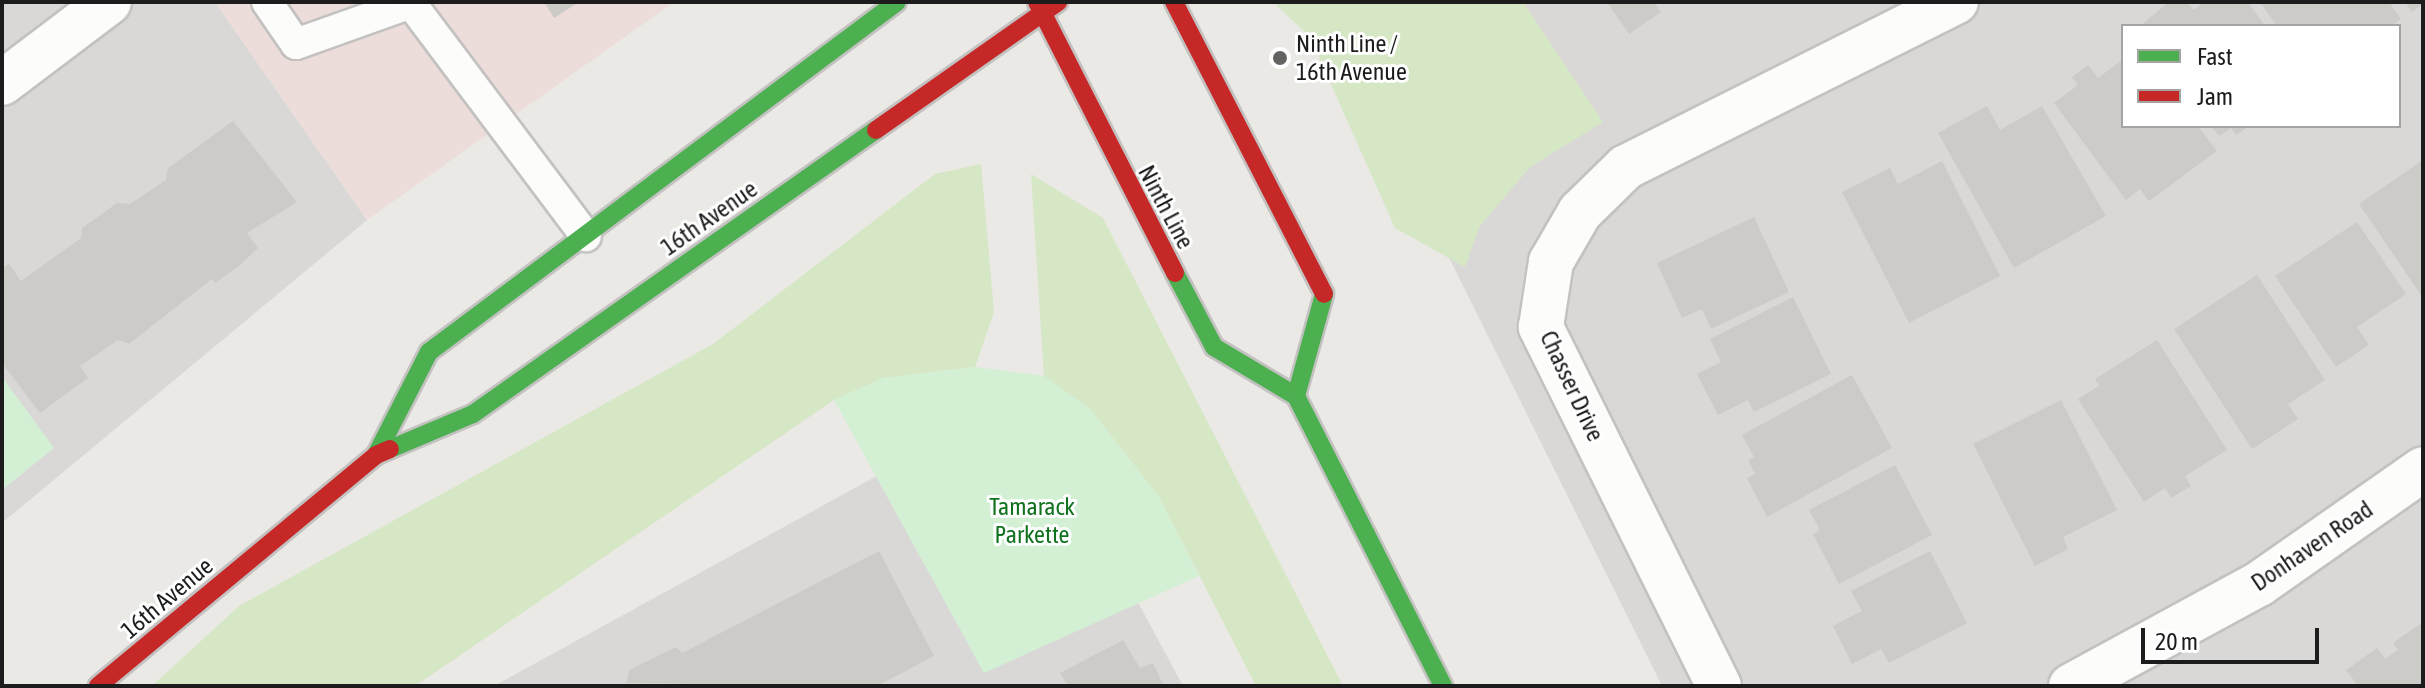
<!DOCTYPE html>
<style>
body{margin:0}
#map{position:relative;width:2425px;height:688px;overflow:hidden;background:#eae9e5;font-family:"Asap Condensed",sans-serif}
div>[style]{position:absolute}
.residential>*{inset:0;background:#d9d8d6}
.commercial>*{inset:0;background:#ecddda}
.grass>*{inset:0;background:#d5e7c4}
.park>*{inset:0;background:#d3f0d4}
.building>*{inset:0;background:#cccbc8}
.roads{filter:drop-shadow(2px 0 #c3c2c1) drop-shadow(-2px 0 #c3c2c1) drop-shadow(0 2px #c3c2c1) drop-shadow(0 -2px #c3c2c1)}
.lane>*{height:30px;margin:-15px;padding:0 15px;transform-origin:15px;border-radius:15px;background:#fcfcfb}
.street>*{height:44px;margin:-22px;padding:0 22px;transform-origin:22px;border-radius:22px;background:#fcfcfb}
.fast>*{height:18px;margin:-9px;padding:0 9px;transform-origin:9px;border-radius:9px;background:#4caf50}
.jam>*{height:18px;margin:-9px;padding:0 9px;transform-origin:9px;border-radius:9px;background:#c62828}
.dots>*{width:22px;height:22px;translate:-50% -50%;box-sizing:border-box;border:4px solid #fff;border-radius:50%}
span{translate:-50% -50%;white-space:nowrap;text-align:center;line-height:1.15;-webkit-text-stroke:6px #fff;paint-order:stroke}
.poi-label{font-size:24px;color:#1c1c1c}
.left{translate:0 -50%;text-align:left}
.street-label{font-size:24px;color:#1c1c1c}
.park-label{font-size:24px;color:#11721f}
.frame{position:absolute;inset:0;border:4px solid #1c1c1c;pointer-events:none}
.legend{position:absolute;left:2121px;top:24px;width:280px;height:104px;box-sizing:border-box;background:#fff;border:2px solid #a4a4a4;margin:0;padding:10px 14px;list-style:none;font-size:24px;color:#1c1c1c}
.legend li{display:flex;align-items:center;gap:16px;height:40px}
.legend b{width:40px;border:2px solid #a4a4a4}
.scale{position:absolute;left:2141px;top:628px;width:178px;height:36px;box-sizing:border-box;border:4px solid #1c1c1c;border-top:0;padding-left:10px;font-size:24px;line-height:28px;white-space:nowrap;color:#1c1c1c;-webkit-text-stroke:6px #fff;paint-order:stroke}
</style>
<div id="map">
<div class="residential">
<div style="clip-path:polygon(2px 2px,215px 2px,367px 220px,2px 523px)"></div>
<div style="clip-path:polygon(evenodd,1322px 2px,2423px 2px,2423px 686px,1662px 686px,1322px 2px,2123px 26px,2399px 26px,2399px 126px,2123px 126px,2123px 26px)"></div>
<div style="clip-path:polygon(1026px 394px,1183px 686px,494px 686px)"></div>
</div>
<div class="commercial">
<div style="clip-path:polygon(215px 2px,674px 2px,367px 220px)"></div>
</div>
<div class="grass">
<div style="clip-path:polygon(1273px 2px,1523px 2px,1603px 122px,1530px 167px,1480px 226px,1465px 267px,1395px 228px,1310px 37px)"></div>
<div style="clip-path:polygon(981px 164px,994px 312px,975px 367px,883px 378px,834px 400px,415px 686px,152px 686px,239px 606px,713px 344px,935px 174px)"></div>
<div style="clip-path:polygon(1031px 174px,1103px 218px,1343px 686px,1256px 686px,1159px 497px,1090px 409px,1044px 376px)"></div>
</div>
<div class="park">
<div style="clip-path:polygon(975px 367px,1044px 376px,1090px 409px,1159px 497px,1199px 576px,984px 673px,834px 400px,883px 378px)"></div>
<div style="clip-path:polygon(2px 377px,54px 448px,2px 490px)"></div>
</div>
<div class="building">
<div style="clip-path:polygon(544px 2px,579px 2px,554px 18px)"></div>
<div style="clip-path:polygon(1607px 2px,1654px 2px,1661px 12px,1629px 34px)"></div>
<div style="clip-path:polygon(2169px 2px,2188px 2px,2193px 10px,2205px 2px,2248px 2px,2265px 26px,2140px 26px)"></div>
<div style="clip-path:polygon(2260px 2px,2389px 2px,2401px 19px,2391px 26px,2277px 26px)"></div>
<div style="clip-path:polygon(2405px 2px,2423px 2px,2423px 4px,2412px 12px)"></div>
<div style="clip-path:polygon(2123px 59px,2123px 126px,2198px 126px,2217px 151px,2149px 201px,2140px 189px,2126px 200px,2054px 103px,2078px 85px,2072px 77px,2088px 65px,2098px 78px)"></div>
<div style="clip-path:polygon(1987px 106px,2000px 130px,2042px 106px,2106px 216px,2014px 268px,1938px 133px)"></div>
<div style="clip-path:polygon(233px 121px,297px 202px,247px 233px,258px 248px,238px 267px,215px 283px,212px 279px,129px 344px,118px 340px,80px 366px,88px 378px,40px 413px,2px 363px,2px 268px,9px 264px,21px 281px,81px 238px,82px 228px,117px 203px,130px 204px,166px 180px,168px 168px)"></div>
<div style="clip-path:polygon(2211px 126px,2249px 126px,2236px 135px,2231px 128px,2219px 136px)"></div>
<div style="clip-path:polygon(2423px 160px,2423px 298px,2359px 204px)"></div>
<div style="clip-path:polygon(1942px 161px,2000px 276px,1909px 323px,1842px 192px,1890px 168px,1898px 184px)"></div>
<div style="clip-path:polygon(1754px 217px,1789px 292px,1711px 329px,1702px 309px,1682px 318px,1657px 263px)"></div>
<div style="clip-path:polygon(2357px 222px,2406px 294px,2357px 327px,2369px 345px,2336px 367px,2275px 276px)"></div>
<div style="clip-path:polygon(2257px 275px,2325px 380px,2288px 404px,2298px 419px,2252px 449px,2174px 329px)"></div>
<div style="clip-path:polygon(1793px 297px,1831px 374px,1754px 412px,1748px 400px,1718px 415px,1697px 374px,1721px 362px,1710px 339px)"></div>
<div style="clip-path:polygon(2157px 340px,2227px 450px,2185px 476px,2191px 486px,2171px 498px,2165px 488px,2144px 502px,2078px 399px,2099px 386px,2095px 379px)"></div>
<div style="clip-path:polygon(1852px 375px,1892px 448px,1767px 517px,1747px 478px,1755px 474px,1748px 460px,1754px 457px,1742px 435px)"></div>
<div style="clip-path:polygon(2061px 400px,2117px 510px,2063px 537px,2068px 549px,2035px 566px,1973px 444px)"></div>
<div style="clip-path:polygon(1895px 465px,1932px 535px,1839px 584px,1813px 534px,1820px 530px,1809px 510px)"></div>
<div style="clip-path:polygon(879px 551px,934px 656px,877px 686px,627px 683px,629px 670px,676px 647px,682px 653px)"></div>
<div style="clip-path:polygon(1930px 551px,1967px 623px,1889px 663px,1881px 649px,1852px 664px,1833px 626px,1862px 611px,1851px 591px)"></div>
<div style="clip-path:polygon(2423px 622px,2423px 686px,2358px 686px,2346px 670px,2377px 648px,2385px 659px,2398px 650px,2393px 643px)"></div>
<div style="clip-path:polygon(1123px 640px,1140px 668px,1153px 663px,1164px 686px,1068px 686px,1060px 673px)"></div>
</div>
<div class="roads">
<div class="lane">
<div style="left:267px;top:2px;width:51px;rotate:55.4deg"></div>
<div style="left:296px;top:44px;width:122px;rotate:-19.6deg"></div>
<div style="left:410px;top:2px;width:293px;rotate:53.1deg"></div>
</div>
<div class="street">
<div style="left:2px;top:83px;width:134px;rotate:-37.1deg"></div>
<div style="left:1719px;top:686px;width:401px;rotate:-116.4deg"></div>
<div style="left:1541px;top:327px;width:66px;rotate:-81.3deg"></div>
<div style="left:1551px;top:262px;width:58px;rotate:-59.9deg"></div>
<div style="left:1580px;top:212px;width:64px;rotate:-44.4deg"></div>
<div style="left:1626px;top:167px;width:369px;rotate:-26.6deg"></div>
<div style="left:2071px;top:686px;width:214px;rotate:-28.5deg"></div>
<div style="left:2259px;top:584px;width:200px;rotate:-35deg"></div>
</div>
<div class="fast">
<div style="left:1175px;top:273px;width:84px;rotate:62.2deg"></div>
<div style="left:1214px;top:347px;width:96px;rotate:30.9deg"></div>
<div style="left:1296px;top:396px;width:325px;rotate:63.1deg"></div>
<div style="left:1296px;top:396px;width:106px;rotate:-74.6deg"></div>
<div style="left:390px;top:449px;width:90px;rotate:-22.9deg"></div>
<div style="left:473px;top:414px;width:493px;rotate:-35.2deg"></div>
<div style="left:376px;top:455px;width:116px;rotate:-62.8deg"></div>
<div style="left:429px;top:352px;width:584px;rotate:-36.79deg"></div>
</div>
<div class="jam">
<div style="left:1037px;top:2px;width:304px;rotate:63deg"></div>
<div style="left:1174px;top:2px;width:328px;rotate:62.8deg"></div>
<div style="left:876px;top:130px;width:223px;rotate:-35.1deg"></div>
<div style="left:98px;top:686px;width:361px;rotate:-39.7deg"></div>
<div style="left:376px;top:455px;width:15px;rotate:-23deg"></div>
</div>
</div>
<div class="dots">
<div style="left:1280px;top:58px;background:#646462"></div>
</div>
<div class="poi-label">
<span class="left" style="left:1296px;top:58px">Ninth Line /<br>16th Avenue</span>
</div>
<div class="street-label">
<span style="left:1166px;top:207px;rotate:62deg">Ninth Line</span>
<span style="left:709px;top:218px;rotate:-35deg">16th Avenue</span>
<span style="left:1572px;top:386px;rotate:65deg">Chasser Drive</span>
<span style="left:2312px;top:546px;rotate:-34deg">Donhaven Road</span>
<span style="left:167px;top:598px;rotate:-40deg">16th Avenue</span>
</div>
<div class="park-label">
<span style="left:1032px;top:521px">Tamarack<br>Parkette</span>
</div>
<div class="frame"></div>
<ul class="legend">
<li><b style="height:10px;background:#4caf50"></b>Fast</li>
<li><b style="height:10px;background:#c62828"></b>Jam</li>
</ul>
<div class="scale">20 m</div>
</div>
